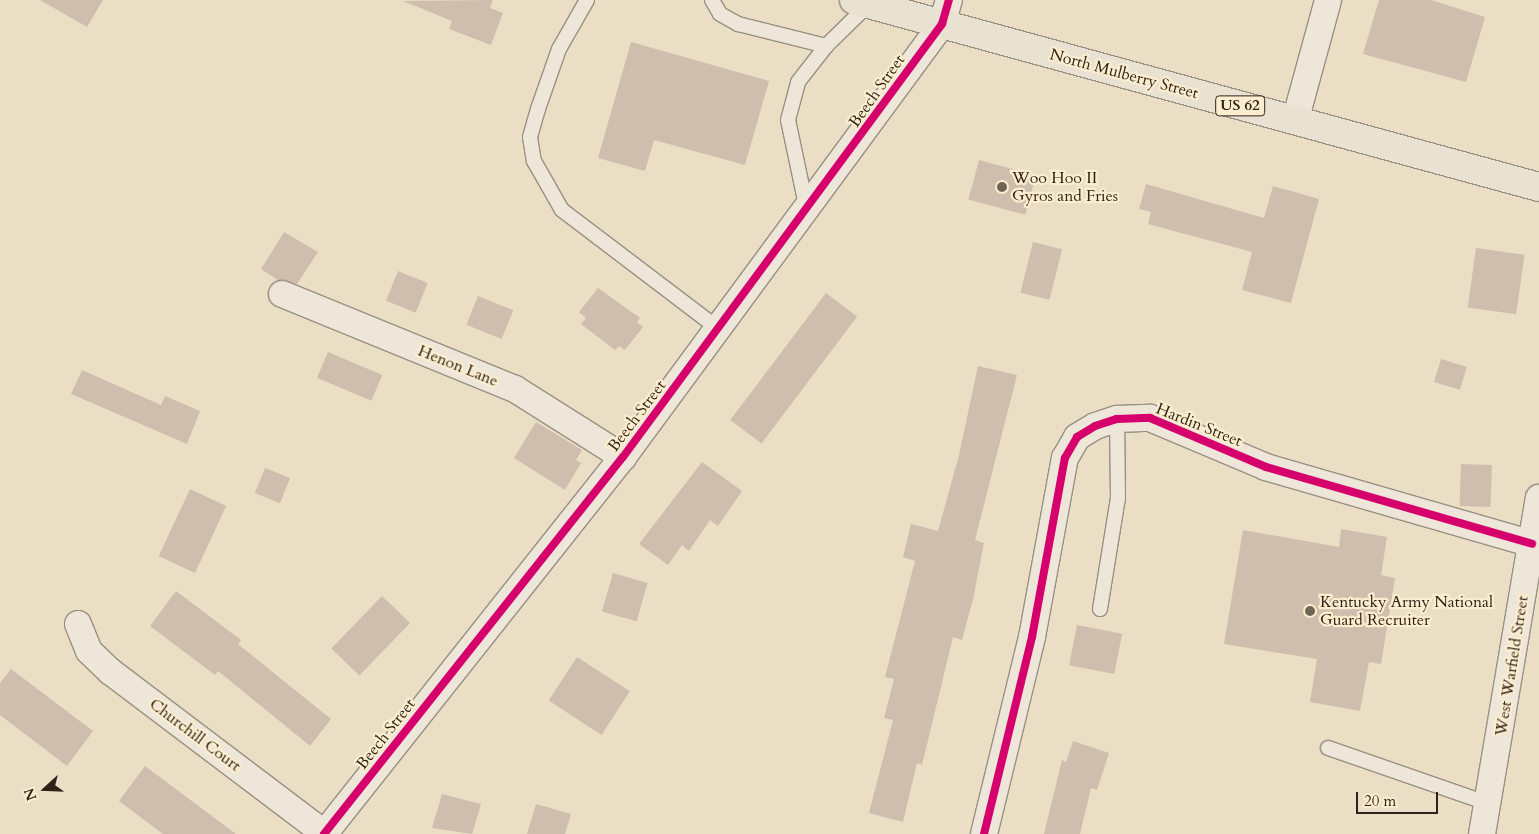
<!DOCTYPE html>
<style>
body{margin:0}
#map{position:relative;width:1539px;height:834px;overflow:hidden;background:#eadec4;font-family:Cardo,serif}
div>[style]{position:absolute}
.building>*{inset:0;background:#cfbead;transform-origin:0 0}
.roads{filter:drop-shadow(1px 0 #999081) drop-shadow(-1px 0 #999081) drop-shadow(0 1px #999081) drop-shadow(0 -1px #999081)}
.lane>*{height:14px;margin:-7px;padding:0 7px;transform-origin:7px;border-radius:7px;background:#ede6d9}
.street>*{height:26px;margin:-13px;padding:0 13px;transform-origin:13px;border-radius:13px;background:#ede6d9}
.primary>*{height:28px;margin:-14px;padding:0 14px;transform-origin:14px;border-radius:14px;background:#e9e2d3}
.cycleway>*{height:8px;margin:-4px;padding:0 4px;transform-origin:4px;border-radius:4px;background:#d6006c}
.dots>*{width:14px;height:14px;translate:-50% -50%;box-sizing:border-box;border:2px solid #fcedce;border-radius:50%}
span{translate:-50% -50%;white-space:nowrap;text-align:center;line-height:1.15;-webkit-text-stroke:4.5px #fcedce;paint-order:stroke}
.shield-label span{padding:1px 4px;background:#fcedce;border:1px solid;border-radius:4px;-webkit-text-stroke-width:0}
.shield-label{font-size:15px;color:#2e2218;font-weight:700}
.street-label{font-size:16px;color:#2e2218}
.poi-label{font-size:16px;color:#2e2218}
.left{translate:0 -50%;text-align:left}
.north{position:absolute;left:20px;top:764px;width:50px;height:50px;-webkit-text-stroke:4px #fcedce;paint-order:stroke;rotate:250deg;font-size:14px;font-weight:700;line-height:20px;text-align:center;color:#2e2218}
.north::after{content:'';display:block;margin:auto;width:18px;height:22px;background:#2e2218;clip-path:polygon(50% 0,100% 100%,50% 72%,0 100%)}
.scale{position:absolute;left:1356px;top:792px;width:82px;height:22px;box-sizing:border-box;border:2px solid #2e2218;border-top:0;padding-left:6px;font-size:15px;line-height:18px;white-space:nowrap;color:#2e2218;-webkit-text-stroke:4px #fcedce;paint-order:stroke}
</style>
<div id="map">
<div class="building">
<div style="clip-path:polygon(40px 0,103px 0,87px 27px)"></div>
<div style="clip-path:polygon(493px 0,490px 8px,503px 13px,491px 45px,449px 29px,452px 21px,403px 1px)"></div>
<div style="clip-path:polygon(1379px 0,1431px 0,1485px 17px,1466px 82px,1363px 54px)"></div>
<div style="clip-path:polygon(631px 42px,769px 81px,745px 165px,654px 140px,645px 171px,598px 158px)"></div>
<div style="left:979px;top:160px;width:59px;height:41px;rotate:15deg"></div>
<div style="clip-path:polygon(1146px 184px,1264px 218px,1273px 186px,1319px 199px,1291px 303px,1242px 290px,1252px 252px,1148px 224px,1151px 212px,1139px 209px)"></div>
<div style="clip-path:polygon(284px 232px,318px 252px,297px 284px,278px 280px,261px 269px)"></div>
<div style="left:1033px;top:242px;width:30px;height:52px;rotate:14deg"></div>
<div style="left:1476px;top:248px;width:49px;height:60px;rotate:8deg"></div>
<div style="left:398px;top:271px;width:32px;height:32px;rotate:22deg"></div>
<div style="clip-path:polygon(598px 288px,640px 318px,637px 322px,643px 327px,625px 350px,619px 346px,615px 350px,581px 324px,586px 318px,579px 312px)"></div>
<div style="left:826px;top:293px;width:39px;height:159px;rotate:37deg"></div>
<div style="left:478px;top:296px;width:38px;height:31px;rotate:22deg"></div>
<div style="left:328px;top:352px;width:59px;height:28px;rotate:23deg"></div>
<div style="left:1441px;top:359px;width:27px;height:24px;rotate:17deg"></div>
<div style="clip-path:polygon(978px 366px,1017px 375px,975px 540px,984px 543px,973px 599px,962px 640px,953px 637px,922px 765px,917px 763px,903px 822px,869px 813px,893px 720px,884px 718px,894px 679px,885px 677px,915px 561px,903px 557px,911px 524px,938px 531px,959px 455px)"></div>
<div style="clip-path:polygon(82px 370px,161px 405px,165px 396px,200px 411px,187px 444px,71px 394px)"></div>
<div style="clip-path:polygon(536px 422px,582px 450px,576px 460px,581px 463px,565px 490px,514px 458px)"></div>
<div style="clip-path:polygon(702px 462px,742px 491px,718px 526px,710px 520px,689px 551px,682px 545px,668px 565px,639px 544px)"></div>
<div style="left:1461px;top:464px;width:31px;height:42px;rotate:2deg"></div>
<div style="left:265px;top:468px;width:27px;height:27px;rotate:22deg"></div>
<div style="left:190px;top:489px;width:40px;height:74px;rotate:25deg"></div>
<div style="clip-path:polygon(1341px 529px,1387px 537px,1381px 575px,1395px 578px,1381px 664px,1369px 662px,1360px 711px,1310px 702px,1317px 659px,1224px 644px,1243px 530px,1339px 547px)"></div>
<div style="left:613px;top:573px;width:36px;height:40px;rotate:16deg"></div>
<div style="clip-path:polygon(176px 591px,241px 640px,238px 644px,331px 719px,310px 746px,218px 671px,215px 675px,150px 626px)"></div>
<div style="left:382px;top:596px;width:39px;height:73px;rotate:44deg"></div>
<div style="left:1077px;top:625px;width:46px;height:41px;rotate:11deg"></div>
<div style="left:577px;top:657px;width:63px;height:52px;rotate:33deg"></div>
<div style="clip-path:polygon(11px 669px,93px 731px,67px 766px,0 715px,0 683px)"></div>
<div style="clip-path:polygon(1073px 741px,1109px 753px,1097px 790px,1091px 788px,1080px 834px,1044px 834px,1062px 760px,1066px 762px)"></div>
<div style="clip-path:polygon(145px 766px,236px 834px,163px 834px,119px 801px)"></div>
<div style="clip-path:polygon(442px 794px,481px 804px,472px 834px,432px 828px)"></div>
<div style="clip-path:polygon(536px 804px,571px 814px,565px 834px,527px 834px)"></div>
</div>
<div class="roads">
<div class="lane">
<div style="left:587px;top:0;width:56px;rotate:119.7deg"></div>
<div style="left:559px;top:49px;width:64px;rotate:109.3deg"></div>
<div style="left:538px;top:109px;width:29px;rotate:106deg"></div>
<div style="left:530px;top:137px;width:24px;rotate:81deg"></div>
<div style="left:534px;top:161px;width:56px;rotate:60.3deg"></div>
<div style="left:562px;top:210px;width:197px;rotate:37.2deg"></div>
<div style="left:712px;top:0;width:16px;rotate:60deg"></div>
<div style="left:720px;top:14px;width:21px;rotate:29deg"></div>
<div style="left:738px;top:24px;width:91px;rotate:14deg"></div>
<div style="left:807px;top:210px;width:92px;rotate:-101.9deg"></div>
<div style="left:788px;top:120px;width:39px;rotate:-75deg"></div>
<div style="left:798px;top:82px;width:46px;rotate:-52.1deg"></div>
<div style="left:826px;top:46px;width:60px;rotate:-44.3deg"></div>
<div style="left:1100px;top:609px;width:112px;rotate:-80.8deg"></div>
<div style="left:1118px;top:498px;width:79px;rotate:-90.7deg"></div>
<div style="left:1328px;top:748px;width:171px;rotate:19.1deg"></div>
</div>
<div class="street">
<div style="left:1295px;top:121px;width:125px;rotate:-74.7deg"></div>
<div style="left:282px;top:294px;width:252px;rotate:22.2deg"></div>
<div style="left:515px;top:389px;width:128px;rotate:32.2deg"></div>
<div style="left:78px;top:624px;width:29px;rotate:68deg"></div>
<div style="left:89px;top:651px;width:30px;rotate:44deg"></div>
<div style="left:111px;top:672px;width:268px;rotate:37.1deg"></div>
<div style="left:324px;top:834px;width:481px;rotate:-51.6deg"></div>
<div style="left:623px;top:457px;width:538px;rotate:-53.62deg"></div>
<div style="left:942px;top:24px;width:25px;rotate:-74deg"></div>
<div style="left:984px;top:834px;width:203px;rotate:-76.3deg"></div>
<div style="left:1032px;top:637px;width:182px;rotate:-79.6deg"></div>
<div style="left:1065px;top:458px;width:24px;rotate:-60deg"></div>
<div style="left:1077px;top:437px;width:21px;rotate:-31deg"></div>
<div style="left:1095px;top:426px;width:23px;rotate:-18deg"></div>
<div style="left:1117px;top:419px;width:33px;rotate:-2deg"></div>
<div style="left:1150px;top:418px;width:126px;rotate:22.9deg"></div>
<div style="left:1266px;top:467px;width:277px;rotate:16.1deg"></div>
<div style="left:1482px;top:834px;width:341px;rotate:-80.4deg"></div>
</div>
<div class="primary">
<div style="left:854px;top:0;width:710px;rotate:15.27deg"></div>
</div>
</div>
<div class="cycleway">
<div style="left:324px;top:834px;width:481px;rotate:-51.6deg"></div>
<div style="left:623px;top:457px;width:538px;rotate:-53.62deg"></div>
<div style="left:942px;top:24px;width:25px;rotate:-74deg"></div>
<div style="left:984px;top:834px;width:203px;rotate:-76.3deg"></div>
<div style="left:1032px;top:637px;width:182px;rotate:-79.6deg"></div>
<div style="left:1065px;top:458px;width:24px;rotate:-60deg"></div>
<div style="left:1077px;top:437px;width:21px;rotate:-31deg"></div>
<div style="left:1095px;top:426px;width:23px;rotate:-18deg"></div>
<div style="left:1117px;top:419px;width:33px;rotate:-2deg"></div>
<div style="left:1150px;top:418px;width:126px;rotate:22.9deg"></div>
<div style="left:1266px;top:467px;width:277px;rotate:16.1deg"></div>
</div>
<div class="dots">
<div style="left:1002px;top:187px;background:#706454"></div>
<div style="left:1310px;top:611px;background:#706454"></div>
</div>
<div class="shield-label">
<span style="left:1240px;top:106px">US 62</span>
</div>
<div class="street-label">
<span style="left:1124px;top:74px;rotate:15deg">North Mulberry Street</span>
<span style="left:877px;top:91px;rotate:-55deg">Beech Street</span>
<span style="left:458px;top:366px;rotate:22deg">Henon Lane</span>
<span style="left:637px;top:416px;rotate:-53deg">Beech Street</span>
<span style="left:1199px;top:425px;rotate:22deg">Hardin Street</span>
<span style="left:1512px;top:666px;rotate:-81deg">West Warfield Street</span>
<span style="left:386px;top:734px;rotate:-52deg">Beech Street</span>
<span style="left:195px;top:735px;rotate:37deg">Churchill Court</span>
</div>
<div class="poi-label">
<span class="left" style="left:1012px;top:187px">Woo Hoo II<br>Gyros and Fries</span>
<span class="left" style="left:1320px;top:611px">Kentucky Army National<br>Guard Recruiter</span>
</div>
<div class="north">N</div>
<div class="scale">20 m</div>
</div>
